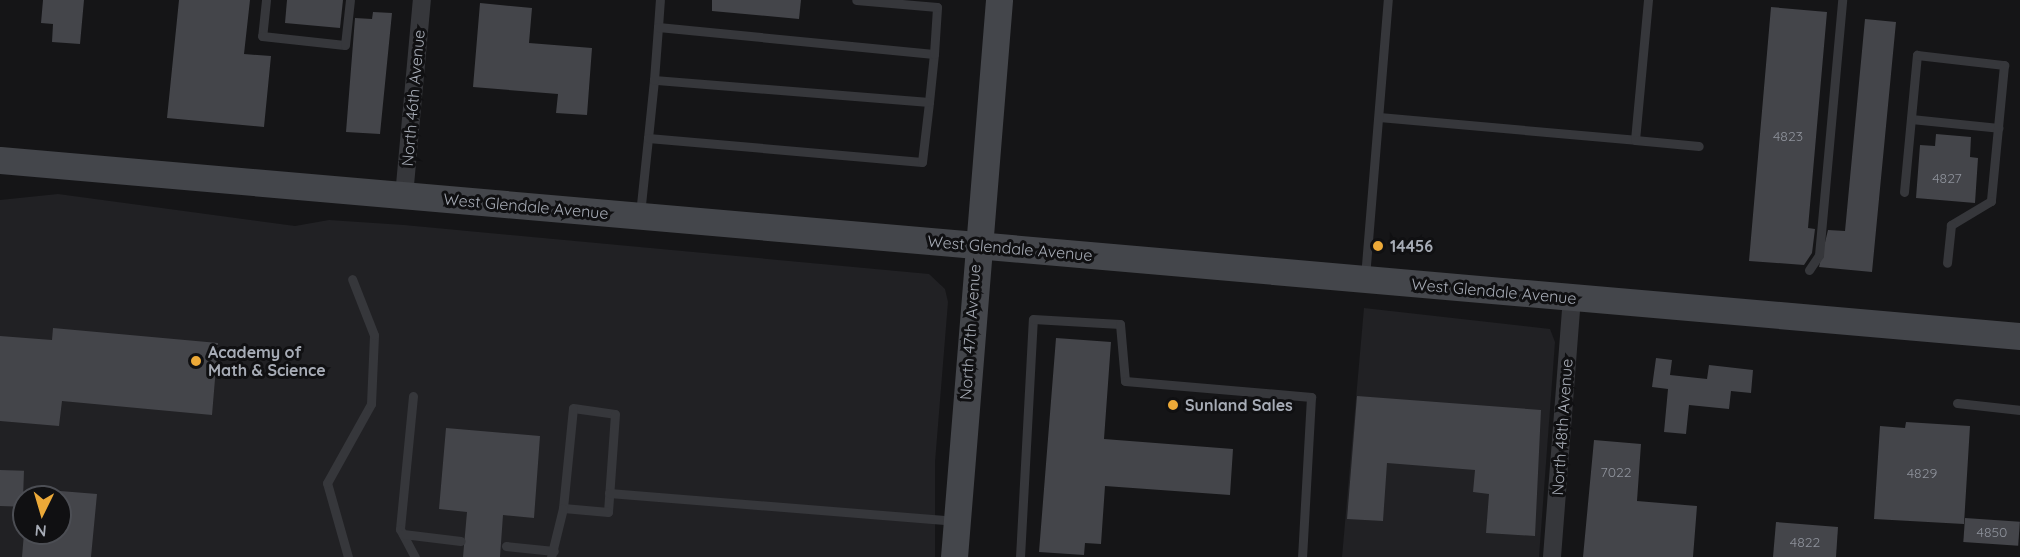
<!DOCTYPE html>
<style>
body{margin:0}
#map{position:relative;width:2020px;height:557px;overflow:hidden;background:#151517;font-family:Quicksand,sans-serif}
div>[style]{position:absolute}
.built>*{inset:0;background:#212124}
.building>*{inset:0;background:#44454a;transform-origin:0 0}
.lane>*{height:9px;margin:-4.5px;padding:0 4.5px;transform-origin:4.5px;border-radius:4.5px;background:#36373b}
.street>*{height:18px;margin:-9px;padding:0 9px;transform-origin:9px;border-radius:9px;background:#36373b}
.secondary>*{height:27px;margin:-13.5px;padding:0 13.5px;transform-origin:13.5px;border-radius:13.5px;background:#44464b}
.dots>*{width:16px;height:16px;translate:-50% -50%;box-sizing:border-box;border:3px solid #101012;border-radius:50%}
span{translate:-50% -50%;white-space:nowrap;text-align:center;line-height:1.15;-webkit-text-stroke:6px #101012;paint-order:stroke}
.number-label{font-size:14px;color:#8e929b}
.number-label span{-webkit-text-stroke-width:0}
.street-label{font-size:16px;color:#a7acb6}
.poi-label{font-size:16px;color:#a7acb6;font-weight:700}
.left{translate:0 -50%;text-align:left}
.north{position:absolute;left:12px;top:485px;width:60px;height:60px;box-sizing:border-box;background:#101012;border:2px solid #4c4e54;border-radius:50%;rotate:185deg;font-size:16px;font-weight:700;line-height:24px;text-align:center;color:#a7acb6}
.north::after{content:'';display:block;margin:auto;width:21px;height:27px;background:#eca938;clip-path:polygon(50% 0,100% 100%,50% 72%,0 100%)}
</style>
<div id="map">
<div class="built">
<div style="clip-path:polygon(evenodd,58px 194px,295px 226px,329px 220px,404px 225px,929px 274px,945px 289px,948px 302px,935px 462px,935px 557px,0 557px,0 200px,58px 194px,24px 497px,60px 497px,60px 533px,24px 533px,24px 497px)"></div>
<div style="clip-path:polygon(1364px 308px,1550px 329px,1555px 342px,1539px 557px,1342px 557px)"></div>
</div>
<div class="building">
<div style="clip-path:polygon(43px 0,84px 0,80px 44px,52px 42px,53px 24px,41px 23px)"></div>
<div style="clip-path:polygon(179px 0,250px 0,244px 54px,271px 56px,264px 127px,167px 118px)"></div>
<div style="clip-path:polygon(287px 0,343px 0,340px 28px,285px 23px)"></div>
<div style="clip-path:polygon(712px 0,801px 0,799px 19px,712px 11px)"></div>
<div style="clip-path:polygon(480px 3px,532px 8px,529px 43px,592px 48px,587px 115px,556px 113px,558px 94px,473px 87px)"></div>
<div style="clip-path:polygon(1771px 7px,1827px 12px,1808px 228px,1815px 229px,1812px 253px,1804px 265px,1749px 261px)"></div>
<div style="clip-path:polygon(373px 12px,392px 13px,380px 134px,346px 132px,355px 18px,372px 19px)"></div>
<div style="clip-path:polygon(1865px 19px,1896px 22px,1872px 272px,1819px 267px,1828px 230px,1845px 231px)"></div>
<div style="clip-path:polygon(1936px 134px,1971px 137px,1970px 157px,1978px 158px,1975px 203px,1916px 198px,1920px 145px,1935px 146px)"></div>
<div style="clip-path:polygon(53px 328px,218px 343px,212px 415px,62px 401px,59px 426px,0 421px,0 336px,52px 340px)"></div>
<div style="clip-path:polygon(1056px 338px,1111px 342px,1104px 439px,1233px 449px,1230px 495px,1105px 486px,1101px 544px,1085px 543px,1084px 555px,1039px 552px)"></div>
<div style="clip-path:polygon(1656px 358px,1672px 360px,1670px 375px,1707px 379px,1709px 365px,1753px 370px,1751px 393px,1731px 391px,1729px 409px,1689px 405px,1686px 434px,1664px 432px,1668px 389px,1652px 387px)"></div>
<div style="clip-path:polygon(1357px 396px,1541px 410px,1535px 536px,1486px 533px,1489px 494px,1473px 492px,1475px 470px,1387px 463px,1383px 521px,1347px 519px)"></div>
<div style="clip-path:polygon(1906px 422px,1970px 426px,1964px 524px,1874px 519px,1880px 426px,1905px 428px)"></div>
<div style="clip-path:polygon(446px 428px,540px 436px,534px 518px,503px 515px,500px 557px,463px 557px,467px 512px,439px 509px)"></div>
<div style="clip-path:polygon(1594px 440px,1641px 444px,1637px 501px,1697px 506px,1693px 557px,1583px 557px)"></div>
<div style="left:0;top:470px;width:24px;height:36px;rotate:2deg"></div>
<div style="clip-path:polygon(60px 491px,97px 494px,91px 557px,22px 557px,24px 533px,60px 533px)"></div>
<div style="left:1965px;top:518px;width:55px;height:24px;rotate:4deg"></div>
<div style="clip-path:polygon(1776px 522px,1838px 527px,1836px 557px,1773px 557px)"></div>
</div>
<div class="lane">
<div style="left:266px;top:0;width:36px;rotate:96deg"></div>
<div style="left:262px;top:36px;width:83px;rotate:6.2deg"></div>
<div style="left:345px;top:45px;width:45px;rotate:-83.7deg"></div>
<div style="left:658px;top:27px;width:27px;rotate:-86deg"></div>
<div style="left:929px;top:102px;width:48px;rotate:-84.1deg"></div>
<div style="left:1379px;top:117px;width:257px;rotate:5.1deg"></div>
<div style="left:1635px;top:140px;width:141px;rotate:-84.7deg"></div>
<div style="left:1911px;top:119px;width:88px;rotate:5.8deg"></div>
<div style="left:648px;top:138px;width:58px;rotate:-84.1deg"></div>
<div style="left:1635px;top:140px;width:64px;rotate:5.4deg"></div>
<div style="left:1904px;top:192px;width:138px;rotate:-84.6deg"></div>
<div style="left:1917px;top:55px;width:88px;rotate:6.6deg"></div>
<div style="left:2004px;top:65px;width:137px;rotate:95.5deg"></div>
<div style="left:1991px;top:201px;width:47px;rotate:149deg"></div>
<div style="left:1951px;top:225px;width:38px;rotate:96deg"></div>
<div style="left:640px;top:214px;width:76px;rotate:-84deg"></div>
<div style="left:648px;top:138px;width:275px;rotate:5deg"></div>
<div style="left:922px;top:162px;width:60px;rotate:-83.3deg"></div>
<div style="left:929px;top:102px;width:276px;rotate:-175.4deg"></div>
<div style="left:654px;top:80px;width:53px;rotate:-85.7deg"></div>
<div style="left:658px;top:27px;width:277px;rotate:5.6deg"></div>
<div style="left:934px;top:54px;width:47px;rotate:-86.3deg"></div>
<div style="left:937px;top:7px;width:81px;rotate:-175.1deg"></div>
<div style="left:1809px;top:270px;width:18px;rotate:-56deg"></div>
<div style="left:1819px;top:255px;width:256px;rotate:-84.8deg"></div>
<div style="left:1365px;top:277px;width:278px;rotate:-85.3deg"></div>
<div style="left:413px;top:396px;width:134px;rotate:95.6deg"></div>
<div style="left:400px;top:529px;width:32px;rotate:62deg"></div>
<div style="left:1957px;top:403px;width:63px;rotate:6.3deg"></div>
<div style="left:573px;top:408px;width:42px;rotate:8.1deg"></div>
<div style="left:615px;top:414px;width:98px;rotate:94.1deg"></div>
<div style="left:608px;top:512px;width:45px;rotate:-174.9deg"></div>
<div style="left:563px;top:508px;width:100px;rotate:-84.3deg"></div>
<div style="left:609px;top:493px;width:346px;rotate:4.6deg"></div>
<div style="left:403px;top:534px;width:58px;rotate:6.9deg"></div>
<div style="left:506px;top:546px;width:48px;rotate:5.9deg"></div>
<div style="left:348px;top:557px;width:77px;rotate:-105.8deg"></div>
<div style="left:327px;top:483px;width:90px;rotate:-60.9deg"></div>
<div style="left:371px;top:404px;width:69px;rotate:-87.5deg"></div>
<div style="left:374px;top:335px;width:60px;rotate:-111.4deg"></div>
<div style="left:551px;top:557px;width:50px;rotate:-76.2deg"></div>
<div style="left:1020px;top:557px;width:238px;rotate:-86.9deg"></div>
<div style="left:1033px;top:319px;width:87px;rotate:3.3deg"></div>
<div style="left:1120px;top:324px;width:57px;rotate:85deg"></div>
<div style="left:1125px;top:381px;width:187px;rotate:4.9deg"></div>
<div style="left:1311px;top:397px;width:160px;rotate:93.2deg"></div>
</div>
<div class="street">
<div style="left:404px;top:196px;width:197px;rotate:-84.8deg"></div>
<div style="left:1552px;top:557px;width:261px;rotate:-85.6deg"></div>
</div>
<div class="secondary">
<div style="left:0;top:160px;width:2028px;rotate:4.98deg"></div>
<div style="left:954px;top:557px;width:559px;rotate:-85.38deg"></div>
</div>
<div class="dots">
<div style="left:1378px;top:246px;background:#eca938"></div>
<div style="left:196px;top:361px;background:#eca938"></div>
<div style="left:1173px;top:405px;background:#eca938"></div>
</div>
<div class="number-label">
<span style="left:1788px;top:136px">4823</span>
<span style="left:1947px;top:178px">4827</span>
<span style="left:1616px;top:472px">7022</span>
<span style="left:1922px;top:473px">4829</span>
<span style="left:1992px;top:532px">4850</span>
<span style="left:1805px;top:542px">4822</span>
</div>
<div class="street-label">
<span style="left:413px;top:98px;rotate:-85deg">North 46th Avenue</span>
<span style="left:526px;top:206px;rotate:5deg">West Glendale Avenue</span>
<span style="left:1010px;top:248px;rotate:5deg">West Glendale Avenue</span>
<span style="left:1494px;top:291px;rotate:5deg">West Glendale Avenue</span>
<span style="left:970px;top:332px;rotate:-86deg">North 47th Avenue</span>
<span style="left:1562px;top:427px;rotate:-86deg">North 48th Avenue</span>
</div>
<div class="poi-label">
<span class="left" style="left:1390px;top:246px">14456</span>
<span class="left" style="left:208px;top:361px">Academy of<br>Math &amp; Science</span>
<span class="left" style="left:1185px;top:405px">Sunland Sales</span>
</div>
<div class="north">N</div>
</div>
